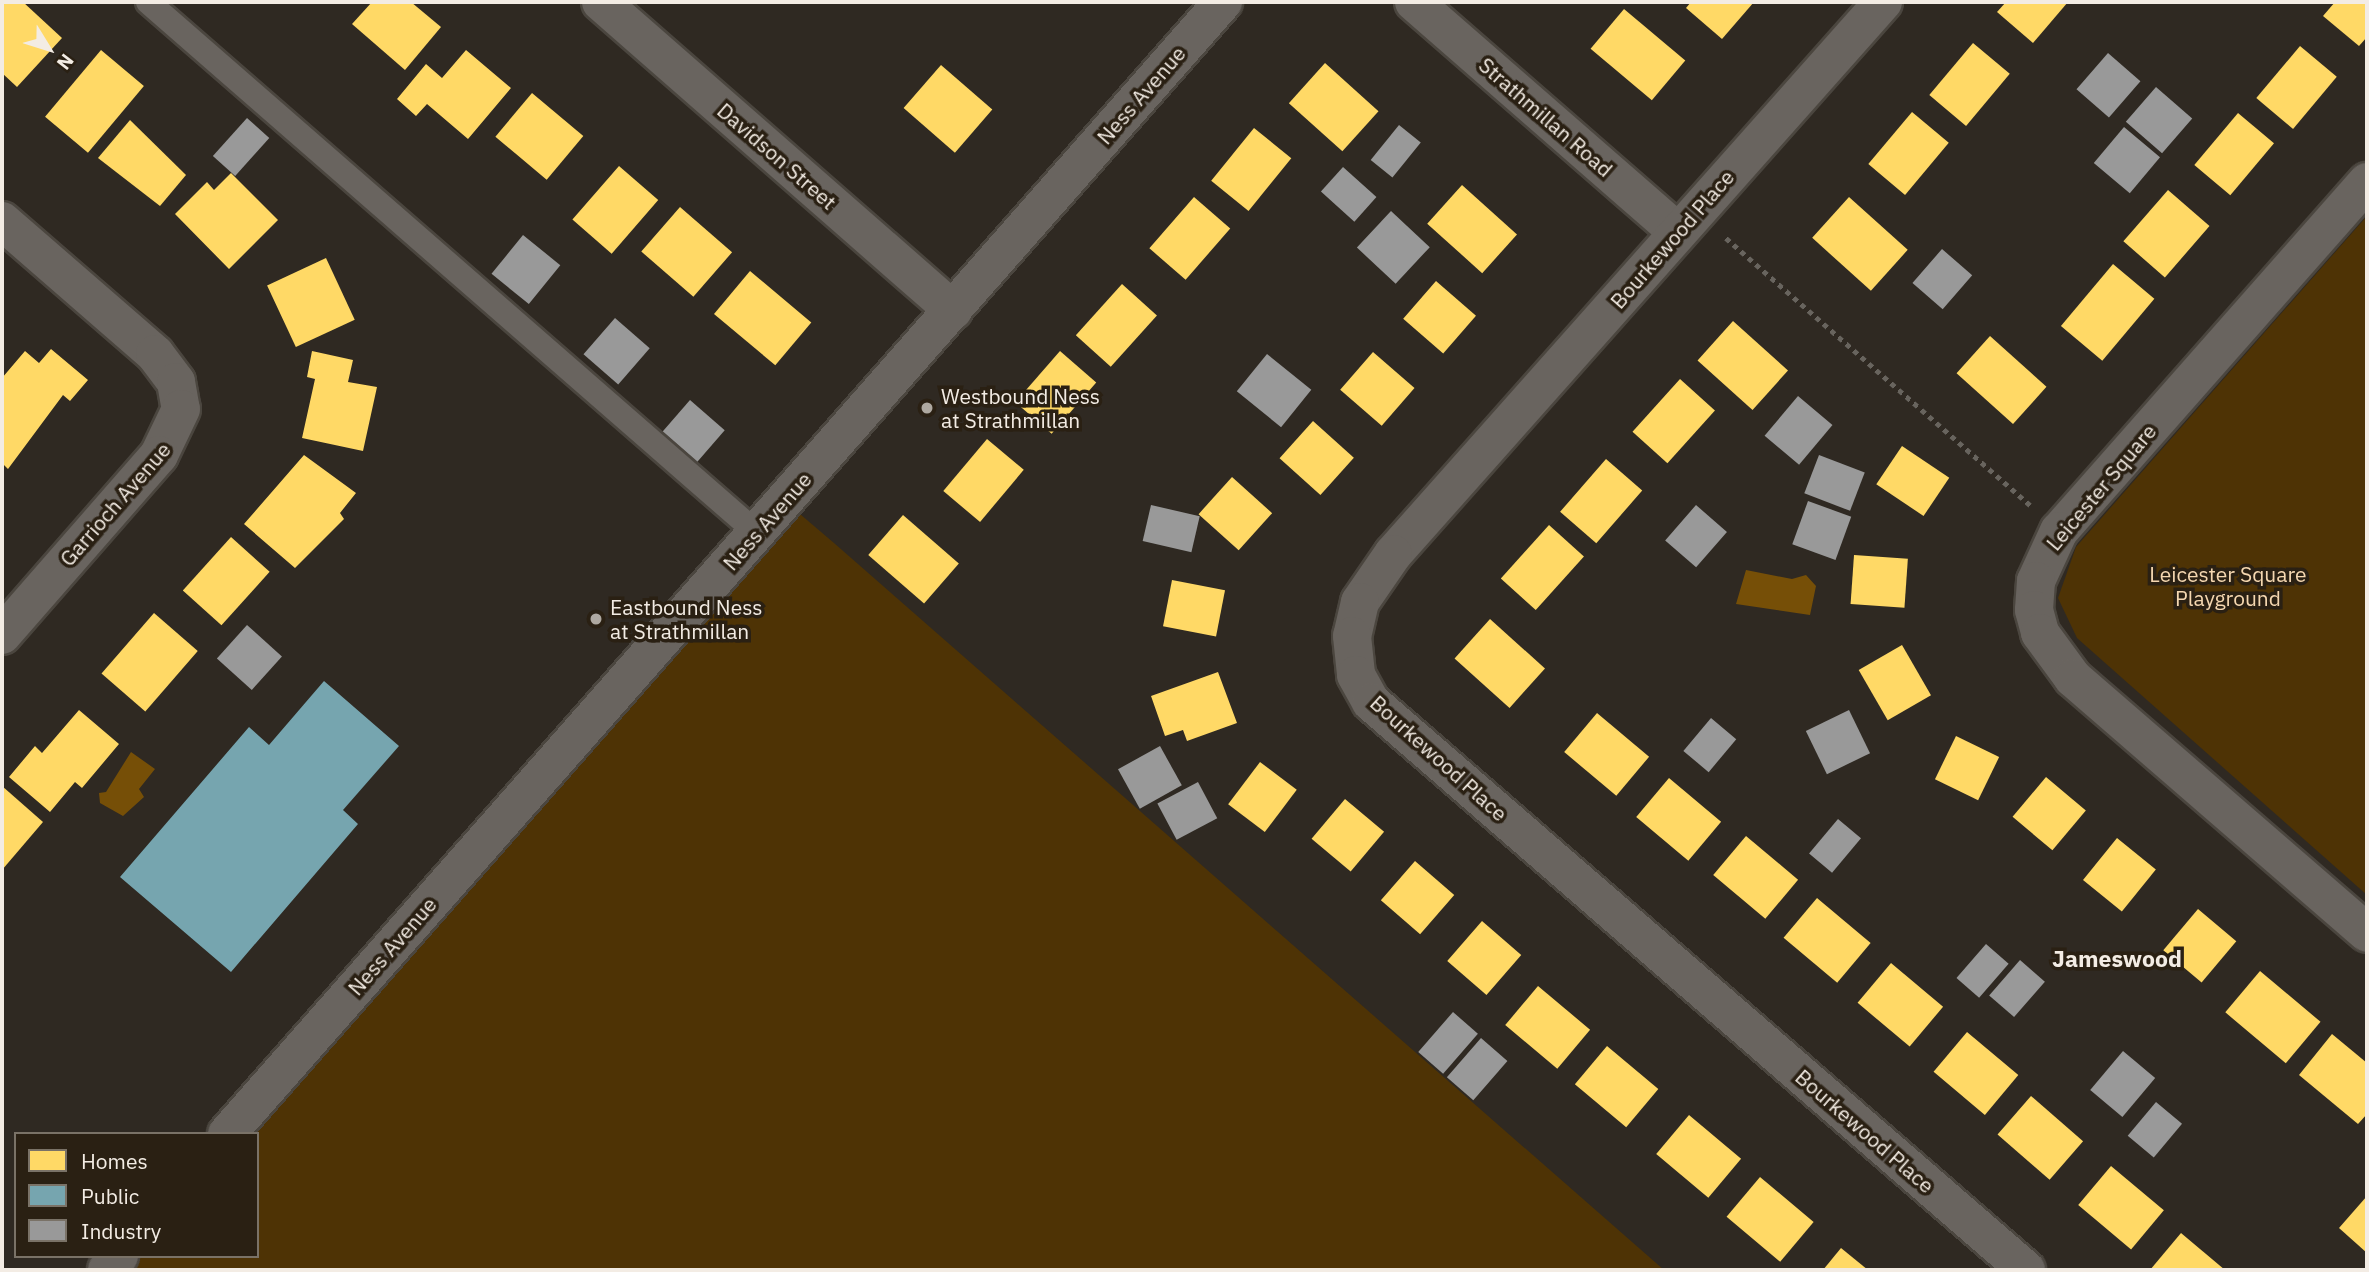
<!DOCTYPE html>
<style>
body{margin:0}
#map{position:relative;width:2369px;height:1272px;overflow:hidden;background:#2f2922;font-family:"IBM Plex Sans",sans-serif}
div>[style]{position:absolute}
.green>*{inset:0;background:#4e3305}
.water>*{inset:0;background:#764f07}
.homes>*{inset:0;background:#ffd966;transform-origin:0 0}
.public>*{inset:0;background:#76a5af}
.industry>*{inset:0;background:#999;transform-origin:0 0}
.path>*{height:4.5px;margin-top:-2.25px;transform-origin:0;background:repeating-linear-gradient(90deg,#68645e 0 5px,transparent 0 10px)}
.roads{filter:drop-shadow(2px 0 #4b463f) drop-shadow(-2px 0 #4b463f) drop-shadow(0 2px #4b463f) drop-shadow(0 -2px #4b463f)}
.service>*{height:24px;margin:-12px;padding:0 12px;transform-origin:12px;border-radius:12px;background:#69645f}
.minor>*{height:38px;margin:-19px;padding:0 19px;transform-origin:19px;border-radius:19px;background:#69645f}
.secondary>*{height:38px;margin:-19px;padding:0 19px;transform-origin:19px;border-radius:19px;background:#69645f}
.dots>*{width:19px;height:19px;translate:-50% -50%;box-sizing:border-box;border:4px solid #2a2013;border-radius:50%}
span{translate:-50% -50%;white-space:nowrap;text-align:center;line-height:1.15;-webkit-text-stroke:7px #2a2013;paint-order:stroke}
.street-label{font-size:21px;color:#f3ece4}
.poi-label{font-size:21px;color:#f3ece4}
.left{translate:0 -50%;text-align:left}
.park-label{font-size:21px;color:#f5d7b0}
.neighbourhood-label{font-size:23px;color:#f3ece4;font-weight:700}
.frame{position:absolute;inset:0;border:4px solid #f3ece4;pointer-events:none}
.legend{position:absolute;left:14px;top:1132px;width:245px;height:126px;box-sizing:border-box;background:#2a2013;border:2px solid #7a7267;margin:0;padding:9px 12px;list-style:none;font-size:21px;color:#f3ece4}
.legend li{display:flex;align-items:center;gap:14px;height:35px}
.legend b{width:35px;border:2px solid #7a7267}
.north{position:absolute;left:14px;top:14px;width:70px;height:70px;-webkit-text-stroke:5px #2a2013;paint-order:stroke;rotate:128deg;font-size:19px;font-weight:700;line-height:28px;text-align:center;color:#f3ece4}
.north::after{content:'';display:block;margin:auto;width:24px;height:32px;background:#f3ece4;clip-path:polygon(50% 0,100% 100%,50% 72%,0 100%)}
</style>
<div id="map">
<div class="green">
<div style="clip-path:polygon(2367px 216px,2367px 895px,2077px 638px,2058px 598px,2076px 547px)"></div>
<div style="clip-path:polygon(787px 503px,834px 543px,1664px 1270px,110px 1270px,122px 1256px,257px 1256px,257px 1134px,230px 1134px)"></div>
</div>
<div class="water">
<div style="clip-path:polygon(1746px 570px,1792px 579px,1806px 575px,1816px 586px,1810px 615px,1736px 604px)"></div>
<div style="clip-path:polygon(131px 752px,155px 769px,139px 789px,144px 797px,123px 816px,100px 803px,99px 793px,106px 792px)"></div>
</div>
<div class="homes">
<div style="clip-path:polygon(2px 2px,23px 2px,62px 38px,17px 87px,2px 73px)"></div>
<div style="clip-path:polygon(372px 2px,411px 2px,441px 27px,405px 70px,352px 24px)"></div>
<div style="clip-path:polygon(1691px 2px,1754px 2px,1722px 39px,1686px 8px)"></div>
<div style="clip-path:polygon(2006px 2px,2068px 2px,2033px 43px,1997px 12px)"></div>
<div style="clip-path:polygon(2335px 2px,2367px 2px,2367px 37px,2359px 46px,2323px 16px)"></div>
<div style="left:1624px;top:9px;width:80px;height:52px;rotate:40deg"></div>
<div style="left:1973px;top:43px;width:48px;height:68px;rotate:40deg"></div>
<div style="left:2300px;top:46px;width:48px;height:68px;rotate:40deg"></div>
<div style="left:101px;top:50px;width:56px;height:87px;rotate:40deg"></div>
<div style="clip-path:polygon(466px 50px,511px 88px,468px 139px,427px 104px,416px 116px,397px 99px,426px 64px,442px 78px)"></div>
<div style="left:1325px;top:63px;width:72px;height:54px;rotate:42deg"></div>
<div style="left:941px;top:65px;width:68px;height:57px;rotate:41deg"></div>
<div style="left:532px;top:93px;width:67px;height:57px;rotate:40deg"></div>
<div style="left:1912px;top:112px;width:48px;height:68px;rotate:40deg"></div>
<div style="left:2238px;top:113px;width:47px;height:68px;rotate:40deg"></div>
<div style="clip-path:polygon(130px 120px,186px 175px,160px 206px,98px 158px)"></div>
<div style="left:1254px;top:128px;width:48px;height:68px;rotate:39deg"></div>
<div style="left:619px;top:166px;width:52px;height:71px;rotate:41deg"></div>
<div style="clip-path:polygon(231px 173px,278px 220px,229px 269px,175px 214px,207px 182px,214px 190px)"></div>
<div style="left:1462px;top:185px;width:74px;height:52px;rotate:42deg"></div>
<div style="left:2168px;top:190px;width:55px;height:68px;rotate:41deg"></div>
<div style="left:1194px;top:197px;width:48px;height:68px;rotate:41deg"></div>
<div style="left:1849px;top:197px;width:79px;height:55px;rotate:42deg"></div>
<div style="left:680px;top:207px;width:69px;height:59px;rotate:41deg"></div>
<div style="left:326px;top:258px;width:68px;height:65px;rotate:65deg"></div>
<div style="left:2113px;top:264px;width:54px;height:81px;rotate:40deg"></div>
<div style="left:750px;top:271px;width:80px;height:56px;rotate:40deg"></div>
<div style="left:1436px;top:281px;width:53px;height:50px;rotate:41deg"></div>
<div style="left:1122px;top:284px;width:47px;height:69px;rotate:42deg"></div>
<div style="left:1733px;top:321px;width:74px;height:53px;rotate:42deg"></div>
<div style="left:1990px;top:336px;width:76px;height:50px;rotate:42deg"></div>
<div style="clip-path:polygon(51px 349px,88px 380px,70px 401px,63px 395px,8px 469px,2px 463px,2px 378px,25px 351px,39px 363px)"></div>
<div style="clip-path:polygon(312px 351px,353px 360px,348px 382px,377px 387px,363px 451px,302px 438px,315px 379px,307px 377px)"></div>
<div style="left:1060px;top:351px;width:48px;height:68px;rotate:41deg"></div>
<div style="left:1373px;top:352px;width:55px;height:50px;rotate:41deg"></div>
<div style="left:1680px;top:379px;width:47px;height:71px;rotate:42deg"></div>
<div style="left:1313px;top:421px;width:55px;height:50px;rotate:42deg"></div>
<div style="left:987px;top:439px;width:48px;height:68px;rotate:40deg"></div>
<div style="left:1902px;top:446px;width:57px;height:46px;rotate:34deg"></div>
<div style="clip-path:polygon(304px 455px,356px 493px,340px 513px,344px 519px,295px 568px,244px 524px)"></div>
<div style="left:1606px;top:459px;width:48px;height:70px;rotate:41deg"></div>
<div style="left:1232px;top:477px;width:54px;height:50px;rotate:42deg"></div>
<div style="left:903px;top:515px;width:74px;height:53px;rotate:41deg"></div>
<div style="left:1549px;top:525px;width:47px;height:72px;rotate:42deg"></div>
<div style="left:231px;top:537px;width:52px;height:72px;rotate:42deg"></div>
<div style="left:1854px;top:555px;width:54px;height:49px;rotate:4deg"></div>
<div style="left:1172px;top:580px;width:54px;height:47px;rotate:11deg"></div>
<div style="left:154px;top:613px;width:58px;height:80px;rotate:41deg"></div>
<div style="left:1490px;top:619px;width:74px;height:53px;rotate:42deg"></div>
<div style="left:1902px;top:645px;width:58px;height:50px;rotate:60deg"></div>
<div style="clip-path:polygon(1218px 672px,1237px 723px,1187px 741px,1183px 730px,1165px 736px,1151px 696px)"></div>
<div style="clip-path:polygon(79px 710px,119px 744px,82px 788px,75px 782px,50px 812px,9px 777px,35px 746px,42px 753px)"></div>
<div style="left:1597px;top:713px;width:68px;height:51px;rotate:40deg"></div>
<div style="left:1956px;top:736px;width:48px;height:48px;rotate:26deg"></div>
<div style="left:1260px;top:762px;width:46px;height:53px;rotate:37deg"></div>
<div style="left:2046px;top:777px;width:52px;height:52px;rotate:40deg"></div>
<div style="left:1669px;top:778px;width:68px;height:51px;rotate:40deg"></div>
<div style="clip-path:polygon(2px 786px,43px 822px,2px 870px)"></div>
<div style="left:1345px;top:799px;width:51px;height:52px;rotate:40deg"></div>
<div style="left:1746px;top:836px;width:68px;height:51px;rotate:40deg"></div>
<div style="left:2117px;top:838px;width:50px;height:54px;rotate:39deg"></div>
<div style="left:1415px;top:861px;width:52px;height:52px;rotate:41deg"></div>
<div style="left:1817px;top:898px;width:70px;height:52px;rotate:40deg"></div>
<div style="left:2198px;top:909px;width:50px;height:54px;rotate:40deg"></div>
<div style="left:1482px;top:921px;width:52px;height:53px;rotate:41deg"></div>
<div style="left:1891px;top:963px;width:68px;height:52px;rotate:40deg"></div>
<div style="left:2260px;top:971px;width:79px;height:54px;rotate:40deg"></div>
<div style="left:1538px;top:986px;width:68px;height:51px;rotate:40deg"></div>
<div style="left:1967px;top:1032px;width:67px;height:52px;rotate:40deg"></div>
<div style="clip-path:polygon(2332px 1034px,2367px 1063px,2367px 1114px,2358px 1124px,2299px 1075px)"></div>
<div style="left:1607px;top:1046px;width:67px;height:50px;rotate:40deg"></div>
<div style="left:2031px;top:1096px;width:69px;height:51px;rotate:41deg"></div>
<div style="left:1689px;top:1115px;width:68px;height:51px;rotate:40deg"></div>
<div style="left:2111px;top:1166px;width:69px;height:51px;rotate:40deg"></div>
<div style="left:1760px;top:1177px;width:70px;height:52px;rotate:40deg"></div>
<div style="clip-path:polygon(2367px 1196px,2367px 1253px,2339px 1228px)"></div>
<div style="clip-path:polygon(2181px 1233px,2225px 1270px,2150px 1270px)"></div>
<div style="clip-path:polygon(1841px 1248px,1868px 1270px,1823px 1270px)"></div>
</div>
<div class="public">
<div style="clip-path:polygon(324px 681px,399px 746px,343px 810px,358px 824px,231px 972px,120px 877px,249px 727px,269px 745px)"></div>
</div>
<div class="industry">
<div style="left:2108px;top:53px;width:43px;height:48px;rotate:41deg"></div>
<div style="left:2156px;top:87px;width:48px;height:46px;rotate:41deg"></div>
<div style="left:247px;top:118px;width:30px;height:51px;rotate:42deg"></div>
<div style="left:1399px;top:125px;width:28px;height:45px;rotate:39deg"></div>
<div style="left:2124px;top:127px;width:47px;height:47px;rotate:40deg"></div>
<div style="left:1343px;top:167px;width:45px;height:33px;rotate:42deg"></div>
<div style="left:1391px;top:211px;width:53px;height:50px;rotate:43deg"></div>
<div style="left:523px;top:235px;width:48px;height:50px;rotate:39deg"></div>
<div style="left:1942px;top:249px;width:40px;height:45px;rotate:41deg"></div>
<div style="left:615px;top:318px;width:46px;height:48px;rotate:41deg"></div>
<div style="left:1267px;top:354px;width:57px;height:48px;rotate:39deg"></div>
<div style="left:1798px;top:396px;width:45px;height:52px;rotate:40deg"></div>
<div style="left:690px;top:400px;width:46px;height:42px;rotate:41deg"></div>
<div style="left:1819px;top:455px;width:49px;height:41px;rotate:21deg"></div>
<div style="left:1808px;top:501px;width:46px;height:46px;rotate:20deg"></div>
<div style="left:1151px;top:505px;width:50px;height:37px;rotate:13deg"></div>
<div style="left:1696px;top:505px;width:41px;height:47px;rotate:41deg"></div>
<div style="left:247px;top:625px;width:47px;height:45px;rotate:42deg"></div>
<div style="left:1849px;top:710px;width:48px;height:48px;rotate:64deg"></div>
<div style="left:1711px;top:718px;width:33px;height:43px;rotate:40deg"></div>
<div style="left:1160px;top:746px;width:45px;height:48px;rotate:61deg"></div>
<div style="left:1198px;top:782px;width:41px;height:46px;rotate:62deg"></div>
<div style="left:1838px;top:819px;width:30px;height:45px;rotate:40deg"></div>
<div style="left:1986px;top:944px;width:30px;height:45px;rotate:41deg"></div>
<div style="left:2020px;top:960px;width:33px;height:47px;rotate:41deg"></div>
<div style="left:1453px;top:1012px;width:33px;height:53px;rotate:41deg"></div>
<div style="left:1481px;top:1038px;width:35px;height:52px;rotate:41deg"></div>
<div style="left:2123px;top:1051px;width:42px;height:51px;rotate:40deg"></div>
<div style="left:2156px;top:1102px;width:34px;height:44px;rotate:40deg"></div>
</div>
<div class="path">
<div style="left:1726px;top:238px;width:405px;rotate:41.3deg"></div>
</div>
<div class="roads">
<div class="service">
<div style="left:148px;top:2px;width:808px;rotate:41.09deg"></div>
</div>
<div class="minor">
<div style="left:601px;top:2px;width:468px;rotate:41.2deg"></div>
<div style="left:1414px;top:2px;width:350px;rotate:41.1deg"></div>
<div style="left:1883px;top:2px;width:738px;rotate:131.59deg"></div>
<div style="left:1393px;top:554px;width:58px;rotate:124.5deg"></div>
<div style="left:1360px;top:602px;width:35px;rotate:103deg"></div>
<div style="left:1352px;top:636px;width:39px;rotate:84deg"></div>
<div style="left:1356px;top:675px;width:31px;rotate:61deg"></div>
<div style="left:1371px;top:702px;width:867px;rotate:40.93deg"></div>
<div style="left:2367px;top:182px;width:465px;rotate:131.4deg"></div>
<div style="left:2059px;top:531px;width:55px;rotate:114.7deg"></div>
<div style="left:2036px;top:581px;width:29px;rotate:94deg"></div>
<div style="left:2034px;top:610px;width:24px;rotate:75deg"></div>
<div style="left:2040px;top:633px;width:56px;rotate:53.7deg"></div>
<div style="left:2073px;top:678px;width:389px;rotate:40.9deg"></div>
<div style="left:2px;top:221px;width:203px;rotate:41deg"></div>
<div style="left:155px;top:354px;width:35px;rotate:53deg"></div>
<div style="left:176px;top:382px;width:27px;rotate:80deg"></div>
<div style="left:181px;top:409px;width:51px;rotate:115.6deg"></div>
<div style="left:159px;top:455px;width:239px;rotate:131.1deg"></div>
</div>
<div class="secondary">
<div style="left:227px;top:1134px;width:1508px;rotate:-48.66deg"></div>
<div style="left:107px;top:1270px;width:18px;rotate:-49deg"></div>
</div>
</div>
<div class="dots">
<div style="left:927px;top:408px;background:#aea8a0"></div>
<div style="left:596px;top:619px;background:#aea8a0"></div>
</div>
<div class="street-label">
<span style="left:1141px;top:95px;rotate:-49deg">Ness Avenue</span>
<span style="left:1546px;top:117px;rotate:41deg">Strathmillan Road</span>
<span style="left:777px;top:156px;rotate:41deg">Davidson Street</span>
<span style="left:1672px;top:239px;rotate:-49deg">Bourkewood Place</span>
<span style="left:2101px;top:487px;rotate:-50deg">Leicester Square</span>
<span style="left:115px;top:504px;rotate:-49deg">Garrioch Avenue</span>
<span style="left:767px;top:521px;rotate:-49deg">Ness Avenue</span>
<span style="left:1439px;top:758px;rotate:42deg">Bourkewood Place</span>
<span style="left:392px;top:946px;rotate:-49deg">Ness Avenue</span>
<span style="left:1865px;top:1131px;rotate:41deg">Bourkewood Place</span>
</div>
<div class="poi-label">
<span class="left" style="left:941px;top:408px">Westbound Ness<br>at Strathmillan</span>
<span class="left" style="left:610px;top:619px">Eastbound Ness<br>at Strathmillan</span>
</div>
<div class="park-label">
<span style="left:2228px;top:586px">Leicester Square<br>Playground</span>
</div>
<div class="neighbourhood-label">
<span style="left:2117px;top:958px">Jameswood</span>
</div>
<div class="frame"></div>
<ul class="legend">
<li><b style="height:19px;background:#ffd966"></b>Homes</li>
<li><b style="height:19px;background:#76a5af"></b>Public</li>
<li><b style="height:19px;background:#999"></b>Industry</li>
</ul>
<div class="north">N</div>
</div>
